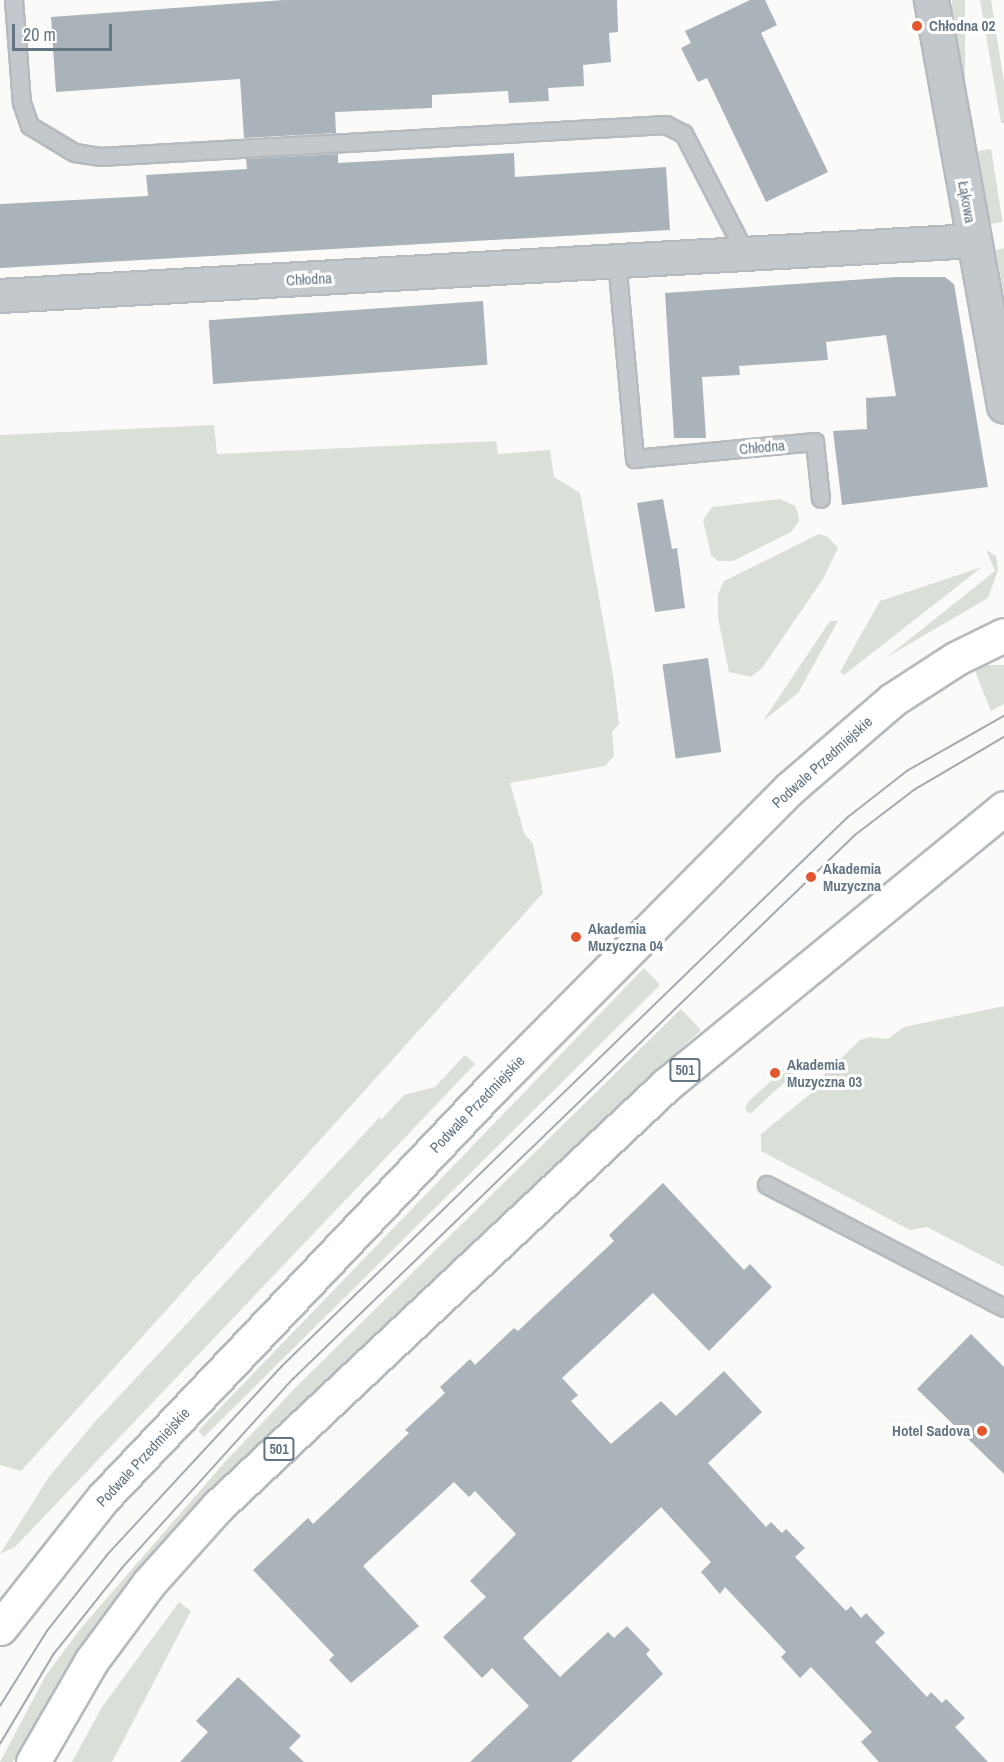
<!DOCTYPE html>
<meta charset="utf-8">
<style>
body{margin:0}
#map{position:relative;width:1004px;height:1762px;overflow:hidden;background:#fafaf8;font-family:"Archivo Narrow",sans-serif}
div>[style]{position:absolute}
.green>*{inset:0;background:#dadfd7;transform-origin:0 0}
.building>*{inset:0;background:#aab3b9;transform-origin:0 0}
.roads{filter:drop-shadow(2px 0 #b5babe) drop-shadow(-2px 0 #b5babe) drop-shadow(0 2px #b5babe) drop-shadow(0 -2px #b5babe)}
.service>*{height:16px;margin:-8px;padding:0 8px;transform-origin:8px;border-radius:8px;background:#c3c8cc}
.minor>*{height:32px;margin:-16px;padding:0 16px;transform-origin:16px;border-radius:16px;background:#c3c8cc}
.tertiary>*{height:33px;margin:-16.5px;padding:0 16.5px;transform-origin:16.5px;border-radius:16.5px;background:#c3c8cc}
.primary>*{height:33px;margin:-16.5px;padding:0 16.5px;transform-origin:16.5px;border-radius:16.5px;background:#fff}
.tram>*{height:1.5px;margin:-0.75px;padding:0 0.75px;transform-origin:0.75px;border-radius:0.75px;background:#a2aab0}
.dots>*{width:16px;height:16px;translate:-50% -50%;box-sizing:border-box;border:3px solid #fff;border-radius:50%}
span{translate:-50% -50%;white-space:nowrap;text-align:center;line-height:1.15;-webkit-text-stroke:6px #fff;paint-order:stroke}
.shield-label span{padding:2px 4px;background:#fff;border:2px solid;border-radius:4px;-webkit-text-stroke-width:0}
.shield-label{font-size:14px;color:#657683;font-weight:700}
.poi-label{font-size:15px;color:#657683;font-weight:700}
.left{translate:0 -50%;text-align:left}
.right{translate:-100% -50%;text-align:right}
.street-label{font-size:15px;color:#657683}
.scale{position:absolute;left:12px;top:24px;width:100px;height:27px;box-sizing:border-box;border:3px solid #657683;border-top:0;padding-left:8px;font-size:18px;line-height:21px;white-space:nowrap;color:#657683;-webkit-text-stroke:4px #fff;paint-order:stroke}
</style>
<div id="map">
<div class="green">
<div style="left:952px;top:0;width:13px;height:130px"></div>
<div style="clip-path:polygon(980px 0,991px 0,1004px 82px,1004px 123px,1001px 123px)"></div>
<div style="left:991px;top:149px;width:74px;height:13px;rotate:81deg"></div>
<div style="clip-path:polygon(1004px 248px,1004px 295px,996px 250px)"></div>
<div style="clip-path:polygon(214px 425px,217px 454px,496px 441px,498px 454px,550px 450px,554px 477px,580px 493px,613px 675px,619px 724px,612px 732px,614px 756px,605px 766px,510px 783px,524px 833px,533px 844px,543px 893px,21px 1471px,0 1465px,0 435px)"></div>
<div style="clip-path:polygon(780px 499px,795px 506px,798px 513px,799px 521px,791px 532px,733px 561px,718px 561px,711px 555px,703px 520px,712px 507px)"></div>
<div style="clip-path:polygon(819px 534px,828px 537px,838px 548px,823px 579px,762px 668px,751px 677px,729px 672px,718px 618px,718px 594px,724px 581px)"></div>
<div style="clip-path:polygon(986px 550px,996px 556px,998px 570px,988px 598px,887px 657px,995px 571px)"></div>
<div style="clip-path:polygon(982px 567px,844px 675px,840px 672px,880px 601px)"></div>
<div style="clip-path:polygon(830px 621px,838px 621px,798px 693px,763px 721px)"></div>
<div style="clip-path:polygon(984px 665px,1004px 665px,1004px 704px,991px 711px,975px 671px)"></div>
<div style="clip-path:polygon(644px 968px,660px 985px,204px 1437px,198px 1431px)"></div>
<div style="clip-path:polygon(1004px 1006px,1004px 1267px,927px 1227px,910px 1230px,761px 1151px,761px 1134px,815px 1090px,812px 1086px,860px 1040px,870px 1037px,888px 1039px,904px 1027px)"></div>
<div style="clip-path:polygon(681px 1009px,701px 1030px,194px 1506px,89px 1634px,13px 1762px,0 1762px,46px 1675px,81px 1628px,224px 1463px,299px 1384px)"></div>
<div style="clip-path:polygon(465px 1055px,475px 1064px,15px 1547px,0 1554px,49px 1477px,93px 1424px,379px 1118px,382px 1119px,404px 1095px,435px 1087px)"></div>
<div style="clip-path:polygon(793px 1060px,799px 1069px,750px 1114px,745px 1109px,747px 1103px)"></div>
<div style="clip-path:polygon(179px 1602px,191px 1611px,112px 1762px,72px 1762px,102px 1707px)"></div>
</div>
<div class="building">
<div style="clip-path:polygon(284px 0,617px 0,618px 32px,609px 33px,611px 62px,583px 65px,584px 86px,548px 88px,549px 101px,509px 103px,508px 91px,432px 95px,432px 108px,335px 112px,336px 133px,244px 138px,240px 79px,56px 92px,51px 17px)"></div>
<div style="clip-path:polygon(750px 0,765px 0,777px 25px,761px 33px,828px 172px,766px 202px,707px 78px,698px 82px,681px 48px,691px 43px,685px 31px)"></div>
<div style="clip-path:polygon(514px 153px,515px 177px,666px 167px,670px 230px,0 268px,0 204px,148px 196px,146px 175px,247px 169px,246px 159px,338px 154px,338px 163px)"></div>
<div style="clip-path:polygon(896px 277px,945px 277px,954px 284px,988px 487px,842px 505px,833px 431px,867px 429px,866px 398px,896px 396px,886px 335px,826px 342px,828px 360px,739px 366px,740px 375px,702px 377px,706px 438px,674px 438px,665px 293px)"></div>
<div style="left:483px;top:301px;width:64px;height:275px;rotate:86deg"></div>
<div style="clip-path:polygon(663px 499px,672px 549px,677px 548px,685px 608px,655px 612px,637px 503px)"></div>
<div style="left:708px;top:658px;width:95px;height:46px;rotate:82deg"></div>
<div style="clip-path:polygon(663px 1183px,744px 1270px,750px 1264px,772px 1287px,709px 1351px,653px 1293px,562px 1378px,578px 1395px,571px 1401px,611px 1444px,661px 1401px,676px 1416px,724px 1371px,762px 1412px,708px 1463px,766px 1527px,771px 1522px,782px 1533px,786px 1529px,805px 1548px,795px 1557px,846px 1611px,851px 1606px,861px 1618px,866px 1613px,885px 1633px,875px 1642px,927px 1697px,931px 1692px,942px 1703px,946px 1699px,965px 1718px,955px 1727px,988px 1762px,879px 1762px,861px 1742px,872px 1732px,811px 1667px,800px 1678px,781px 1657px,786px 1652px,725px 1587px,720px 1594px,701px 1572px,711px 1562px,661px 1507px,523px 1638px,560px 1677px,608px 1632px,614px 1638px,627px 1626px,650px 1650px,646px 1654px,663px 1674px,571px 1762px,470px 1762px,529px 1706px,492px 1668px,482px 1678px,443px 1637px,486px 1597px,470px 1581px,516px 1534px,475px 1491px,469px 1497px,454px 1482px,363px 1566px,419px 1626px,351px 1683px,329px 1660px,334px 1655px,253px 1570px,308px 1518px,313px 1524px,409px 1433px,405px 1430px,445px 1393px,440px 1387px,470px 1359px,475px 1365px,514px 1328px,518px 1331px,614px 1241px,609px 1235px)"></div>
<div style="clip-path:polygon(971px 1334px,1004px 1367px,1004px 1474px,917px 1389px)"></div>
<div style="clip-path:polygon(238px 1677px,301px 1736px,289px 1748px,304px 1762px,180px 1762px,208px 1732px,196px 1721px)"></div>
</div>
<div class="roads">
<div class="service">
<div style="left:14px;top:0;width:103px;rotate:85.6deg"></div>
<div style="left:22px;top:103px;width:24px;rotate:71deg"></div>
<div style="left:30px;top:126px;width:52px;rotate:31deg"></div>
<div style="left:75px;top:153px;width:25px;rotate:9deg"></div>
<div style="left:100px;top:157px;width:567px;rotate:-3.24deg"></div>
<div style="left:666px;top:125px;width:20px;rotate:27deg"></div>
<div style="left:684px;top:134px;width:135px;rotate:62.7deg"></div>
<div style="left:617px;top:261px;width:199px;rotate:84.8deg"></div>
<div style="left:635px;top:459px;width:181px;rotate:-5.4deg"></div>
<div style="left:815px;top:442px;width:57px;rotate:84deg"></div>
<div style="left:767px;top:1185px;width:267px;rotate:27.4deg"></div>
</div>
<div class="minor">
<div style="left:0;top:296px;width:976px;rotate:-3.23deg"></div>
</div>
<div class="tertiary">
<div style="left:931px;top:0;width:412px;rotate:79.8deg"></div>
</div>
<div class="primary">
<div style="left:0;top:1628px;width:167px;rotate:-51.6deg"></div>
<div style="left:104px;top:1497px;width:565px;rotate:-46.51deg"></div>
<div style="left:493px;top:1087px;width:420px;rotate:-45.2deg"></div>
<div style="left:789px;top:789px;width:136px;rotate:-40.8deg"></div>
<div style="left:892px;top:700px;width:77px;rotate:-32.9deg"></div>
<div style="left:957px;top:658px;width:52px;rotate:-26.1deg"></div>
<div style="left:33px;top:1762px;width:118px;rotate:-60deg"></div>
<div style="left:92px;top:1660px;width:96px;rotate:-53.5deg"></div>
<div style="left:149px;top:1583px;width:102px;rotate:-48.2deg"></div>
<div style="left:217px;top:1507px;width:616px;rotate:-43.22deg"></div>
<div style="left:666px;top:1085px;width:437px;rotate:-39.3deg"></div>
</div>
</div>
<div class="tram">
<div style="left:0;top:1706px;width:89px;rotate:-57.9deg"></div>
<div style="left:47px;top:1631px;width:98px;rotate:-51.6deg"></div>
<div style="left:108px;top:1554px;width:255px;rotate:-47.2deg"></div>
<div style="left:281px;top:1367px;width:790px;rotate:-44.13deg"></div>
<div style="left:848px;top:817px;width:75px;rotate:-37.9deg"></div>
<div style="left:907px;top:771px;width:112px;rotate:-29.6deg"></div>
<div style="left:0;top:1744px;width:104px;rotate:-59.2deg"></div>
<div style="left:53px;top:1655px;width:111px;rotate:-51.6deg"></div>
<div style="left:122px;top:1568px;width:255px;rotate:-47.9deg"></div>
<div style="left:293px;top:1379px;width:782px;rotate:-44.07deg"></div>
<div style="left:855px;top:835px;width:74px;rotate:-37.3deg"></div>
<div style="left:914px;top:790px;width:104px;rotate:-30.5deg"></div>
</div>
<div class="dots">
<div style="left:917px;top:26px;background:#e4572e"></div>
<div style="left:811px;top:877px;background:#e4572e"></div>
<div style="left:576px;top:937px;background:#e4572e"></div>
<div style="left:775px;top:1073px;background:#e4572e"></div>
<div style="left:982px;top:1431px;background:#e4572e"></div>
</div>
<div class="shield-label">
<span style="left:685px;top:1070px">501</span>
<span style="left:279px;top:1449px">501</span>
</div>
<div class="poi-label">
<span class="left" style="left:929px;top:26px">Chłodna 02</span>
<span class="left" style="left:823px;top:877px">Akademia<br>Muzyczna</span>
<span class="left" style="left:588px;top:937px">Akademia<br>Muzyczna 04</span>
<span class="left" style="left:787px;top:1073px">Akademia<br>Muzyczna 03</span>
<span class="right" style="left:970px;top:1431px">Hotel Sadova</span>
</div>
<div class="street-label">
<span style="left:967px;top:202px;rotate:80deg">Łąkowa</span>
<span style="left:309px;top:279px;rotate:-3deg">Chłodna</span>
<span style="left:762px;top:447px;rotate:-5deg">Chłodna</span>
<span style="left:822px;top:762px;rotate:-42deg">Podwale Przedmiejskie</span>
<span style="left:477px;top:1104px;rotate:-46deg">Podwale Przedmiejskie</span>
<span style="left:143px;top:1457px;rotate:-47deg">Podwale Przedmiejskie</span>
</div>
<div class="scale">20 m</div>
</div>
